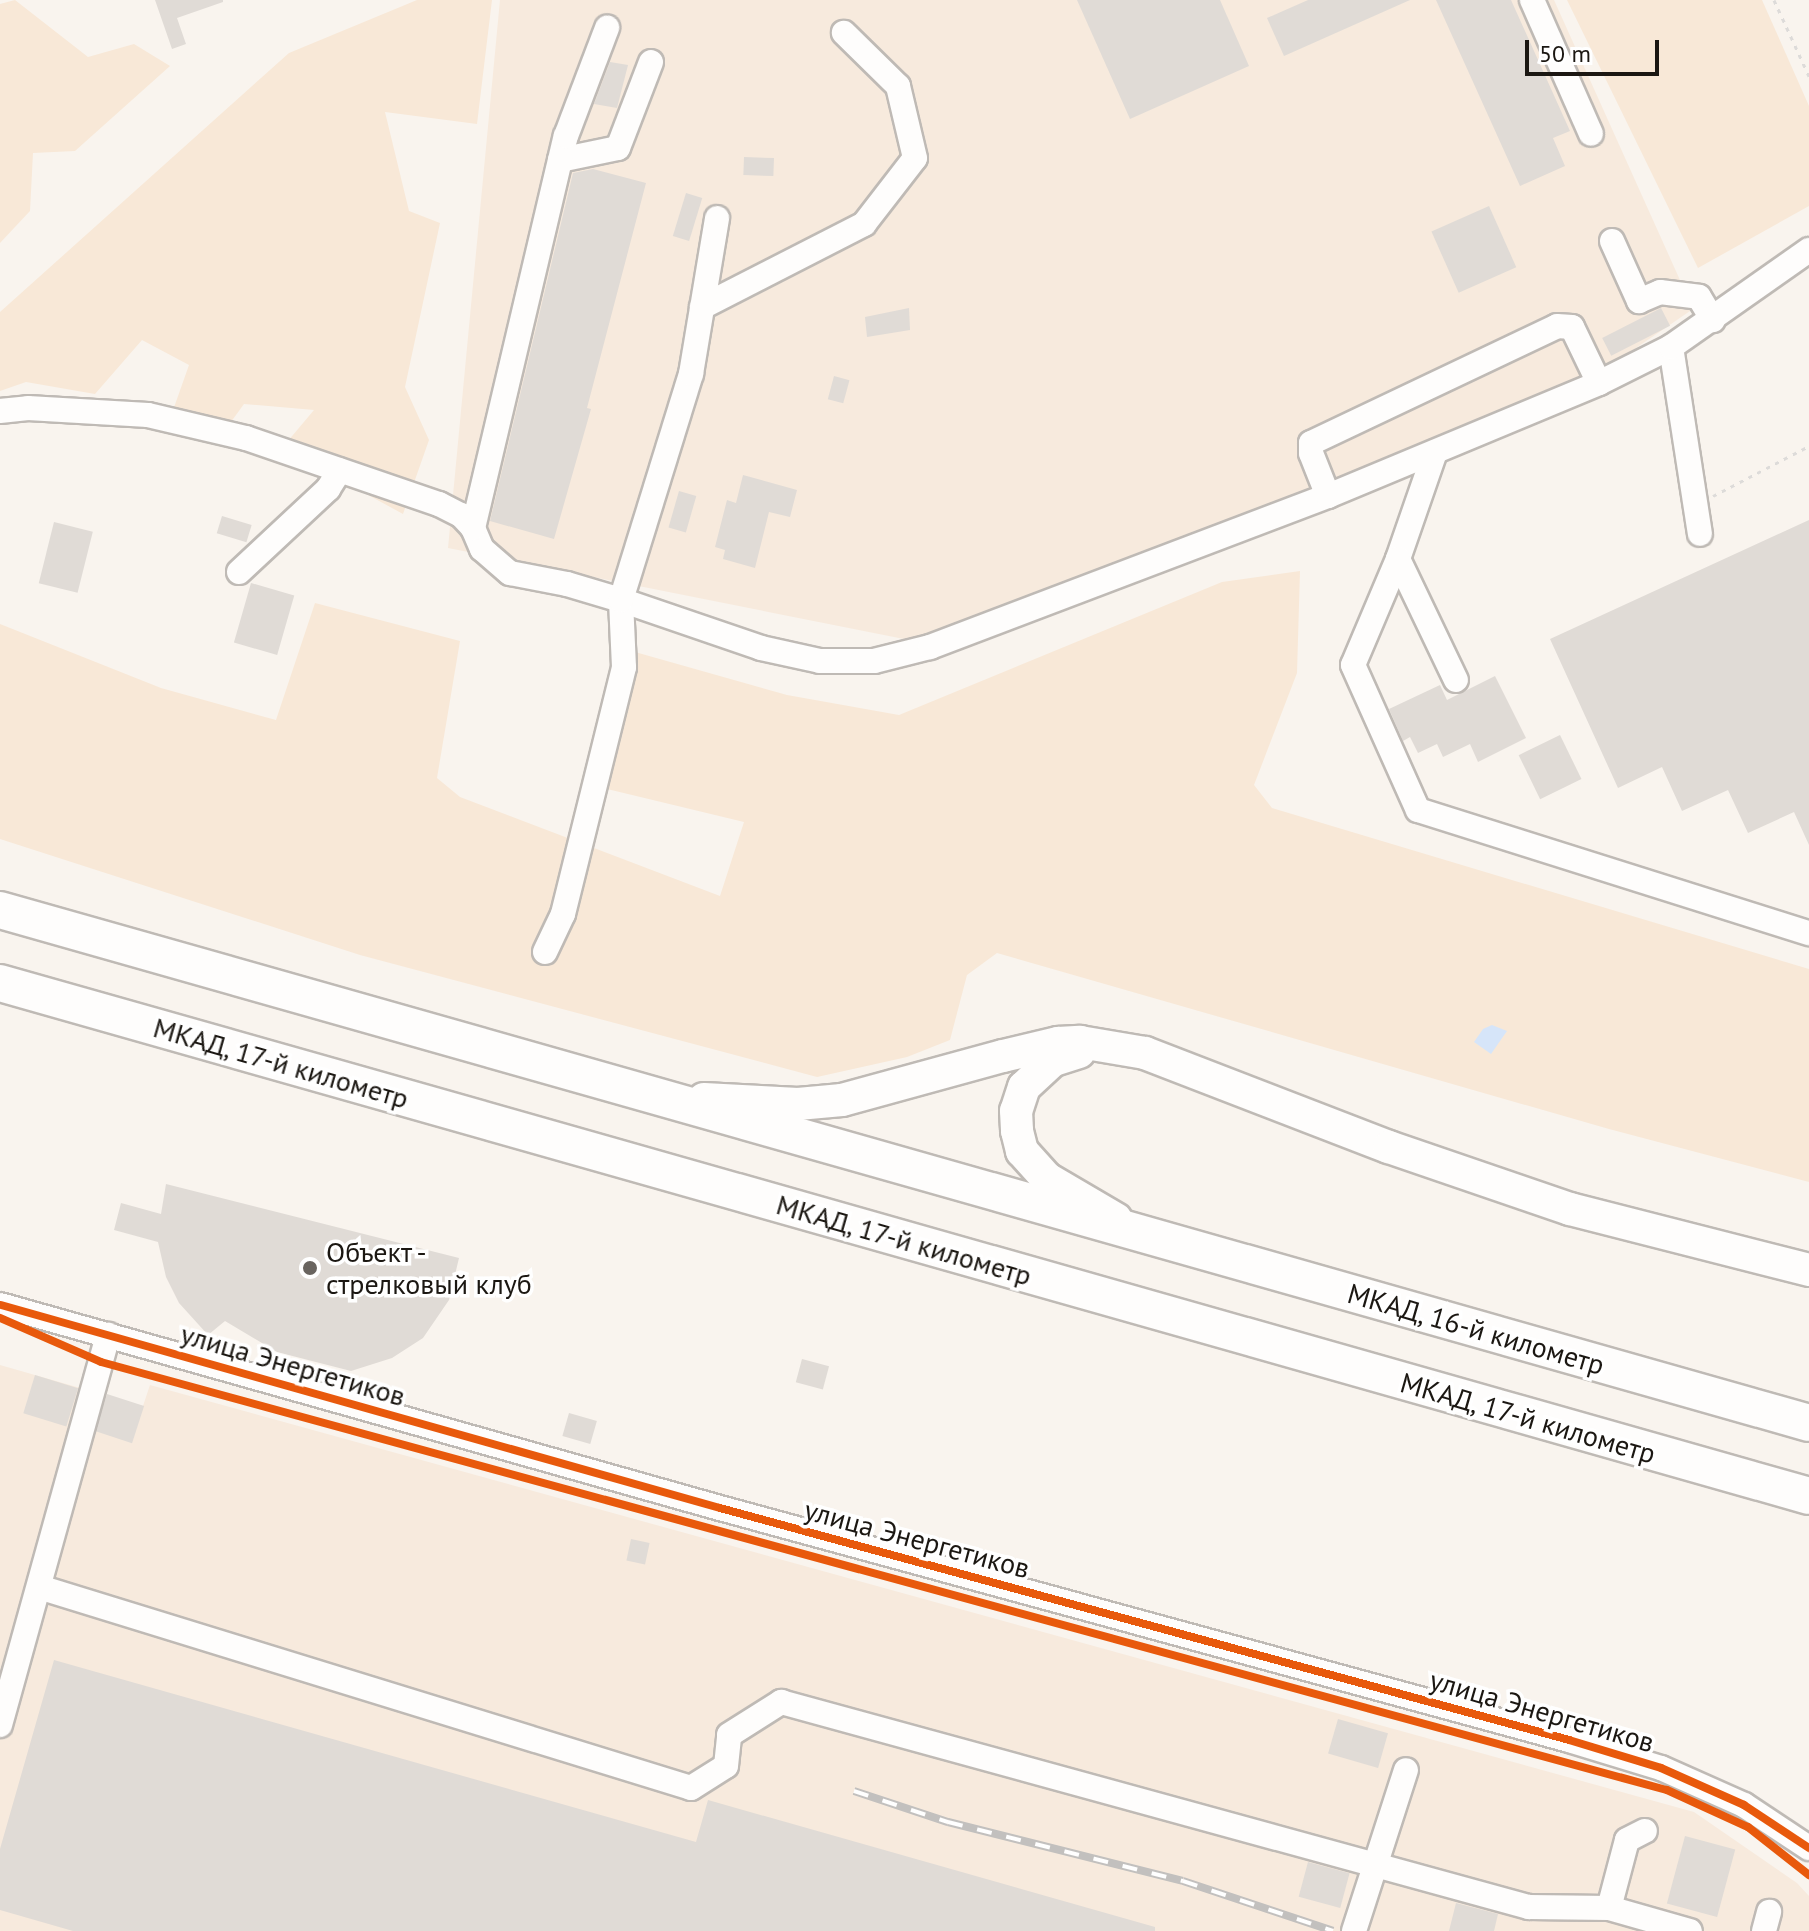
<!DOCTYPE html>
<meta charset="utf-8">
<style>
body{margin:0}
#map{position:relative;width:1809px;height:1931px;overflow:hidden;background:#f9f4ee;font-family:"PT Sans",sans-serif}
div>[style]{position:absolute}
.built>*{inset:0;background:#f7eadd}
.green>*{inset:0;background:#f8e8d7}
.water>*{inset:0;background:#d6e5f9}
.building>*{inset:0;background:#e0dbd6;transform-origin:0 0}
.path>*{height:3px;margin-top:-1.5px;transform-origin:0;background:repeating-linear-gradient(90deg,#dddbd9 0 4px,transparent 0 10px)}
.roads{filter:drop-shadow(2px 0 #bfbab5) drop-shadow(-2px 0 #bfbab5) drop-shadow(0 2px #bfbab5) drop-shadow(0 -2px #bfbab5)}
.minor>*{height:24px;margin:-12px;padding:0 12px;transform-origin:12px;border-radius:12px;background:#fefdfc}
.major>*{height:32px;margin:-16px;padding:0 16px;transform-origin:16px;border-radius:16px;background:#fefdfc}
.highway>*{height:36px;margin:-18px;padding:0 18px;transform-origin:18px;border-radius:18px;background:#fefdfc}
.rail>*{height:8px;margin-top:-4px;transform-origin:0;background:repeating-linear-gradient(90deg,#fff 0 15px,#c2c0be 0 30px);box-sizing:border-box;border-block:2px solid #c2c0be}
.cycleway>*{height:8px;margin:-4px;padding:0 4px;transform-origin:4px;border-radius:4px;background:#e8590c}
.dots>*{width:22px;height:22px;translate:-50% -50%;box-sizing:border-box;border:4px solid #fff;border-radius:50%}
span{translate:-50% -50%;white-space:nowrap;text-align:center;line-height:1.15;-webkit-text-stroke:7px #fff;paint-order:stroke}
.street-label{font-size:28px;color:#1b1712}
.poi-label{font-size:28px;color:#1b1712}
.left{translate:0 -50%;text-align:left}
.scale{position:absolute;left:1525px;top:40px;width:134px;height:36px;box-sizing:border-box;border:4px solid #1b1712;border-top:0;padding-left:10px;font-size:24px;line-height:28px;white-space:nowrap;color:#1b1712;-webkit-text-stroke:6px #fff;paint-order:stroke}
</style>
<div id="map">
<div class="built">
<div style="clip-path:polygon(500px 0,1554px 0,1693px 309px,1614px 363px,1311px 499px,914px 641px,448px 548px)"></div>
<div style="clip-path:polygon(0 1365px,143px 1406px,150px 1385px,1694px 1812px,1797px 1883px,1809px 1896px,1809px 1931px,0 1931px)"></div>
</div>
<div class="green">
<div style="clip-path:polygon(15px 0,88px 57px,134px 44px,170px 66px,75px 151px,33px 153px,30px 211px,0 243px,0 4px)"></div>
<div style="clip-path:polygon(417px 0,492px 0,477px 124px,385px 112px,409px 211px,440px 223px,405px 387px,429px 440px,403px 514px,282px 448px,314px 410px,244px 404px,220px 437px,166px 430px,189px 365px,142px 340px,95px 394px,26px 382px,0 391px,0 312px,289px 53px)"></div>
<div style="clip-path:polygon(1567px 0,1762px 0,1809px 106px,1809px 206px,1698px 268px)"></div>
<div style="clip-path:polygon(1300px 571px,1297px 673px,1254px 785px,1272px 808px,1809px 969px,1809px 1182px,1609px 1129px,997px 953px,967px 975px,950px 1040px,907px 1057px,817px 1077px,360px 955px,0 839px,0 624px,161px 688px,276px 720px,315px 603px,460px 641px,437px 778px,460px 797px,720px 896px,744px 822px,603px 788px,635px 652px,787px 695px,899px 715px,1222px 582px)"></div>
</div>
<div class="water">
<div style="clip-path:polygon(1492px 1025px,1507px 1031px,1491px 1054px,1474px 1042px,1483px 1029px)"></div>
</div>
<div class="building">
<div style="clip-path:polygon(155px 0,223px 0,223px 2px,177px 18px,186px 44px,172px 49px)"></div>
<div style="clip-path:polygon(1077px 0,1220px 0,1249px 66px,1130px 119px)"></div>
<div style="clip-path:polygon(1308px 0,1410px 0,1284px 56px,1267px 18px)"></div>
<div style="clip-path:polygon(1436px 0,1511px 0,1570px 131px,1553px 138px,1565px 166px,1520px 186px)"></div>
<div style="clip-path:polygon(610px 62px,628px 65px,617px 108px,594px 104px)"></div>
<div style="left:744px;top:157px;width:30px;height:18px;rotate:2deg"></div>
<div style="clip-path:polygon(593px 169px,646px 183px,587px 408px,591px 409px,554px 539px,490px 521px,573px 173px)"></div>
<div style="left:686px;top:193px;width:17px;height:45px;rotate:17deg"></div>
<div style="left:1489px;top:206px;width:67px;height:63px;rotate:66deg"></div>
<div style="clip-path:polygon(909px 308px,910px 330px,867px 337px,865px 317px)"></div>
<div style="left:1661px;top:308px;width:20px;height:66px;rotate:63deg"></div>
<div style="left:834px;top:376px;width:16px;height:24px;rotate:15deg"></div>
<div style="clip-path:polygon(743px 475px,797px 490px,790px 517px,769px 512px,755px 568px,723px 559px,725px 550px,715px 547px,727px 500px,736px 503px)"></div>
<div style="left:679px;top:491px;width:18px;height:38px;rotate:16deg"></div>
<div style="left:222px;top:516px;width:31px;height:18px;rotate:17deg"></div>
<div style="clip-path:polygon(1809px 520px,1809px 845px,1794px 812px,1748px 833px,1728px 790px,1682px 811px,1662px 767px,1618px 788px,1550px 639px)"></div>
<div style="left:54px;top:522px;width:40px;height:63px;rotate:14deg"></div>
<div style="left:251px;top:583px;width:45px;height:62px;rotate:16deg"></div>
<div style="clip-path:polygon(1495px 676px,1526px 738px,1478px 762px,1470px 744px,1443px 757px,1437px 744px,1418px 753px,1410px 737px,1403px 741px,1389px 709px,1440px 685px,1447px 700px)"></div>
<div style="left:1560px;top:735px;width:49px;height:46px;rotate:64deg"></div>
<div style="clip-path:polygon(166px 1184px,459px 1258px,449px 1300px,423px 1338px,392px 1358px,351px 1371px,277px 1352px,225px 1321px,208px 1335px,179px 1303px,166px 1277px,158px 1242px,114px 1230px,121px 1203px,161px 1214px)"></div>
<div style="left:802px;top:1359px;width:28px;height:24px;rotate:15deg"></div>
<div style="left:35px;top:1375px;width:45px;height:40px;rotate:17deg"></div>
<div style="left:107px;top:1394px;width:39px;height:39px;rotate:18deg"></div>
<div style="left:569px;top:1413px;width:29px;height:24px;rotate:16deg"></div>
<div style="left:631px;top:1539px;width:19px;height:22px;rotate:12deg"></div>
<div style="clip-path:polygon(54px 1660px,696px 1842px,708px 1800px,1155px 1927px,1155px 1931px,73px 1931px,0 1910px,0 1849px)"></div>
<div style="left:1338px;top:1719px;width:52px;height:36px;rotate:16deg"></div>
<div style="left:1685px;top:1836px;width:52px;height:70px;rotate:15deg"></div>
<div style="left:1308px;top:1862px;width:43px;height:36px;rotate:15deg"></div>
<div style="clip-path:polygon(1456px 1903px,1498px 1914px,1494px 1931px,1449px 1931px)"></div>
</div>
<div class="path">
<div style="left:1774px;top:0;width:84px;rotate:65.3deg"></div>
<div style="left:1713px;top:496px;width:108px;rotate:-27.5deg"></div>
</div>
<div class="roads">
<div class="minor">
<div style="left:1532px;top:0;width:146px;rotate:66.2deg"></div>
<div style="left:560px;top:160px;width:59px;rotate:-11.7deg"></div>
<div style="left:618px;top:148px;width:92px;rotate:-69deg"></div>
<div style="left:1612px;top:241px;width:66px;rotate:65.8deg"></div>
<div style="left:1639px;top:301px;width:23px;rotate:-23deg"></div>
<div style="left:1660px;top:292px;width:39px;rotate:7deg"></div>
<div style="left:1699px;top:297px;width:27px;rotate:59deg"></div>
<div style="left:702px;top:307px;width:182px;rotate:-27.1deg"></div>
<div style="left:864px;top:224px;width:83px;rotate:-52.3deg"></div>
<div style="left:915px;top:158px;width:74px;rotate:-103.3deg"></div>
<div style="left:898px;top:86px;width:76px;rotate:-135.5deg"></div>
<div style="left:1671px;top:347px;width:189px;rotate:81.2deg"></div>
<div style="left:0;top:411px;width:28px;rotate:-6deg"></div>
<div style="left:28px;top:408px;width:120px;rotate:3.3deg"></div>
<div style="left:148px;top:415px;width:101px;rotate:13.2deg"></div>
<div style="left:246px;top:438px;width:204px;rotate:18.9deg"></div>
<div style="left:439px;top:504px;width:25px;rotate:27deg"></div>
<div style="left:461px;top:515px;width:18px;rotate:47deg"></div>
<div style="left:473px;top:528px;width:23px;rotate:67deg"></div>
<div style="left:482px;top:549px;width:37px;rotate:41deg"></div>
<div style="left:510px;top:573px;width:58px;rotate:10.9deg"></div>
<div style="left:567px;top:584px;width:56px;rotate:16.5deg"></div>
<div style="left:621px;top:600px;width:148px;rotate:18.9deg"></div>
<div style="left:761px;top:648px;width:60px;rotate:12.4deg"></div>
<div style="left:820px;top:661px;width:54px"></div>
<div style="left:874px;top:661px;width:58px;rotate:-14deg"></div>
<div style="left:930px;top:647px;width:426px;rotate:-20.8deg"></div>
<div style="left:1328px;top:496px;width:294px;rotate:-22.6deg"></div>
<div style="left:1599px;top:383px;width:80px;rotate:-26.6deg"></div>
<div style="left:1671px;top:347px;width:169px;rotate:-35.1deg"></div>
<div style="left:1435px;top:452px;width:113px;rotate:109.1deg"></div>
<div style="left:1398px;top:559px;width:134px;rotate:64.4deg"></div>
<div style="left:1328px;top:496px;width:46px;rotate:-111.6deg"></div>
<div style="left:1311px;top:453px;width:10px;rotate:-90deg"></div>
<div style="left:1311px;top:443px;width:272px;rotate:-25.4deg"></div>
<div style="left:1557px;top:326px;width:15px;rotate:4deg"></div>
<div style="left:1572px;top:327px;width:62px;rotate:64.3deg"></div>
<div style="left:473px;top:528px;width:403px;rotate:-76.7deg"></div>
<div style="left:566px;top:136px;width:116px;rotate:-69.2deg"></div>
<div style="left:1398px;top:559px;width:115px;rotate:113deg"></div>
<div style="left:1353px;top:665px;width:159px;rotate:65.9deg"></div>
<div style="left:1418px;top:810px;width:410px;rotate:17.5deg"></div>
<div style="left:239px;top:572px;width:122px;rotate:-43deg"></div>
<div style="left:328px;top:489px;width:22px;rotate:-58deg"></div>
<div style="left:545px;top:952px;width:42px;rotate:-64.7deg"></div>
<div style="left:563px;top:914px;width:254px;rotate:-76.1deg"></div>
<div style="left:624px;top:667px;width:67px;rotate:-92.6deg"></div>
<div style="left:621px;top:600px;width:237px;rotate:-72.8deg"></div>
<div style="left:691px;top:374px;width:158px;rotate:-80.5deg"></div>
<div style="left:0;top:1305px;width:748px;rotate:15.75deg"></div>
<div style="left:720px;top:1508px;width:880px;rotate:15.28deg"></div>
<div style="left:1569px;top:1740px;width:96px;rotate:16.9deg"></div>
<div style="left:1661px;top:1768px;width:91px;rotate:24deg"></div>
<div style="left:1744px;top:1805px;width:78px;rotate:33.5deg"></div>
<div style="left:39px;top:1587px;width:682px;rotate:17.13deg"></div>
<div style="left:691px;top:1788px;width:41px;rotate:-32.2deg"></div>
<div style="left:726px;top:1766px;width:31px;rotate:-84deg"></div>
<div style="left:729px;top:1735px;width:62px;rotate:-32.4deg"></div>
<div style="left:781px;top:1702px;width:776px;rotate:15.33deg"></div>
<div style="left:1529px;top:1907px;width:80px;rotate:0.7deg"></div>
<div style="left:1609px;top:1908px;width:84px;rotate:15.9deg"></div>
<div style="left:0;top:1725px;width:405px;rotate:-74.5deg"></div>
<div style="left:1609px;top:1908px;width:70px;rotate:-75.2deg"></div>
<div style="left:1627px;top:1840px;width:20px;rotate:-27deg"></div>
<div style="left:1354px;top:1931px;width:169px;rotate:-72.1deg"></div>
<div style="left:1764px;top:1931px;width:20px;rotate:-75deg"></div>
</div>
<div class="major">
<div style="left:1079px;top:1052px;width:28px;rotate:162deg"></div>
<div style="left:1052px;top:1061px;width:38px;rotate:137deg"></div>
<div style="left:1024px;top:1087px;width:25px;rotate:108deg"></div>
<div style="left:1016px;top:1111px;width:20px;rotate:87deg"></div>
<div style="left:1017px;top:1131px;width:21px;rotate:76deg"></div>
<div style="left:1022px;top:1151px;width:36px;rotate:48deg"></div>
<div style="left:1046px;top:1178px;width:81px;rotate:30.4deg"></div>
<div style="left:704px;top:1099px;width:94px;rotate:3deg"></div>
<div style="left:798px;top:1104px;width:44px;rotate:-5.2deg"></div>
<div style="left:842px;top:1100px;width:167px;rotate:-15.3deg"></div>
<div style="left:1003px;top:1056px;width:57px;rotate:-13.3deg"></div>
<div style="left:1058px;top:1043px;width:22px;rotate:-3deg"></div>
<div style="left:1080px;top:1042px;width:66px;rotate:9.6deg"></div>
<div style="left:1145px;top:1053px;width:261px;rotate:21.1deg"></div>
<div style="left:1389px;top:1147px;width:191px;rotate:18.9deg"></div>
<div style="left:1570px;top:1209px;width:247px;rotate:14.3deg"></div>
</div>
<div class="highway">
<div style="left:0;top:910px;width:1880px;rotate:15.83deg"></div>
<div style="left:0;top:983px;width:1880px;rotate:15.83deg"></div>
</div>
</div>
<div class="rail">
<div style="left:854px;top:1791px;width:99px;rotate:18.3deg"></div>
<div style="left:948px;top:1822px;width:242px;rotate:14.1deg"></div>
<div style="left:1183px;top:1881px;width:158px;rotate:18.4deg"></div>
</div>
<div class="cycleway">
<div style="left:1px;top:1305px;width:747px;rotate:15.77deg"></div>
<div style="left:720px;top:1508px;width:880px;rotate:15.28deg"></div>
<div style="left:1569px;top:1740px;width:96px;rotate:16.9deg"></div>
<div style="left:1661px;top:1768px;width:91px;rotate:24deg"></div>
<div style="left:1744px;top:1805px;width:78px;rotate:33.5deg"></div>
<div style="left:0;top:1318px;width:110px;rotate:23.5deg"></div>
<div style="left:101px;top:1362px;width:1623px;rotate:15.29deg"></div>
<div style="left:1667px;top:1790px;width:89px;rotate:24.6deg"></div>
<div style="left:1748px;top:1827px;width:78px;rotate:38.2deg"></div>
</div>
<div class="dots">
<div style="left:310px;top:1268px;background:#69645f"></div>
</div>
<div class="street-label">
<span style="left:281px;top:1063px;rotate:16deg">МКАД, 17-й километр</span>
<span style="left:904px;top:1240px;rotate:16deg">МКАД, 17-й километр</span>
<span style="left:1476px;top:1329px;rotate:16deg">МКАД, 16-й километр</span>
<span style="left:293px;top:1365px;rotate:16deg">улица Энергетиков</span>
<span style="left:1528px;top:1418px;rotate:16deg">МКАД, 17-й километр</span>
<span style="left:917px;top:1539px;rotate:15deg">улица Энергетиков</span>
<span style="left:1542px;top:1711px;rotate:16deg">улица Энергетиков</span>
</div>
<div class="poi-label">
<span class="left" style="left:326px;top:1268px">Объект -<br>стрелковый клуб</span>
</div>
<div class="scale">50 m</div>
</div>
